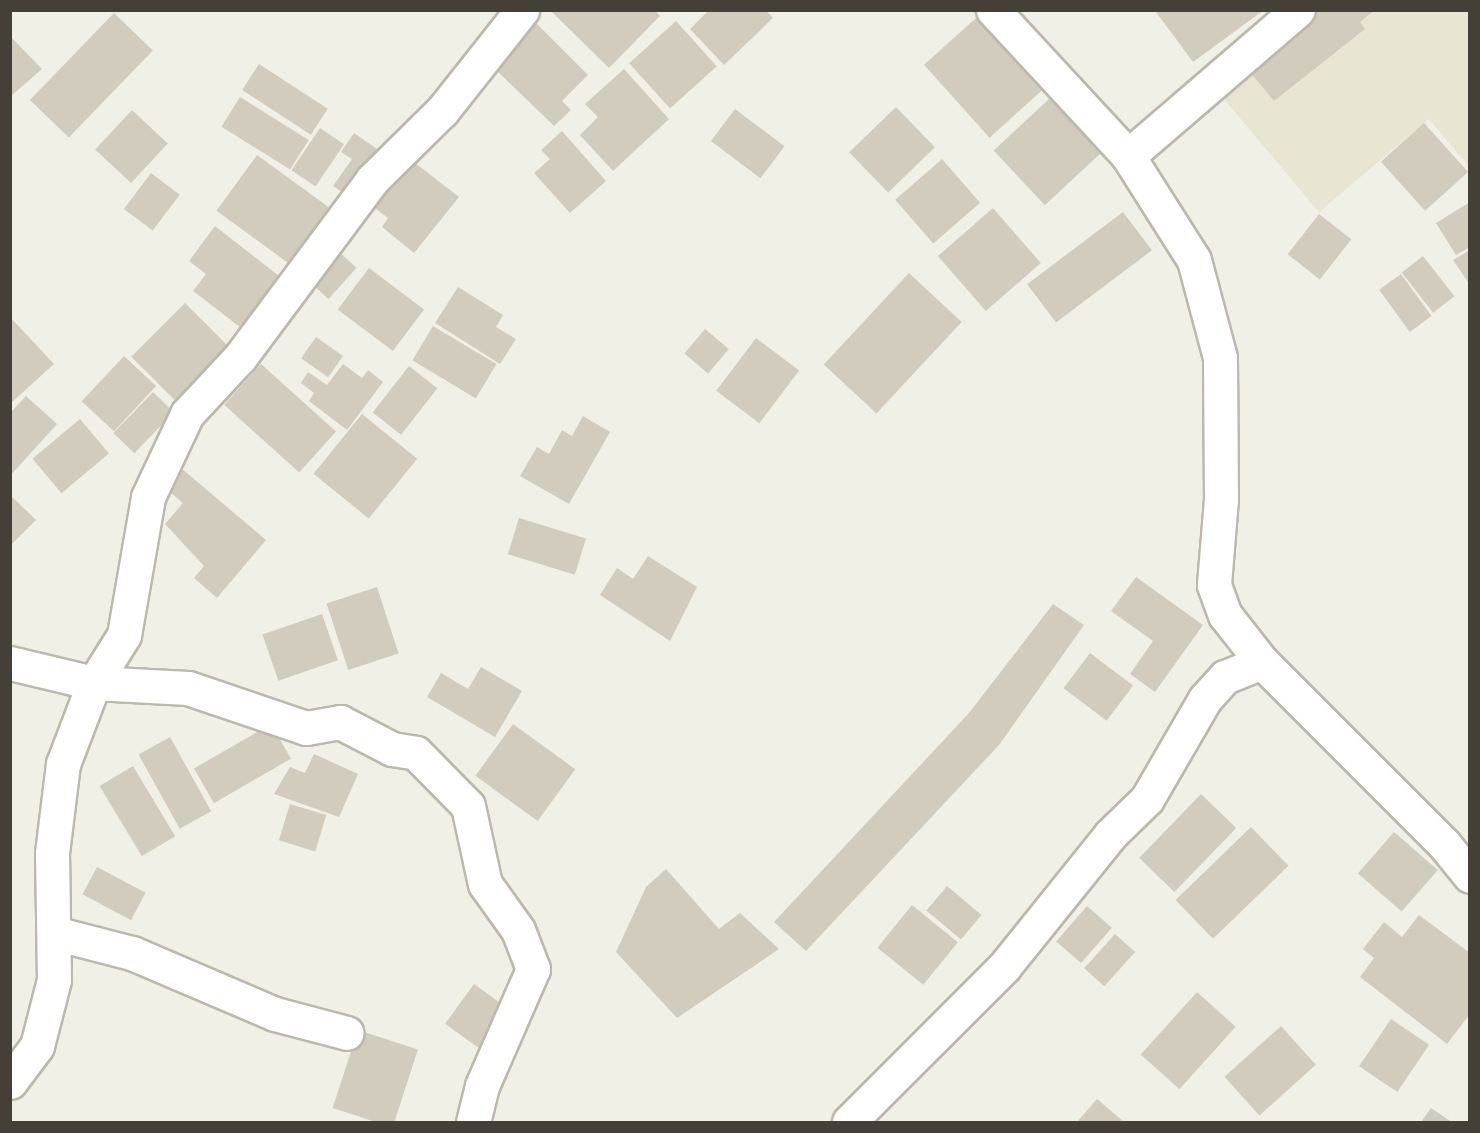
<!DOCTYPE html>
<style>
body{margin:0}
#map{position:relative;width:1480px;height:1133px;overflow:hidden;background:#f1f0e7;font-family:Mulish,sans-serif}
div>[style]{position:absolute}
.education>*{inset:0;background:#e9e5d3}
.building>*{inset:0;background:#d2ccbe;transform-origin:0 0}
.roads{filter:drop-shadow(2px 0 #bcb8ab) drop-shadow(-2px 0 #bcb8ab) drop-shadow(0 2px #bcb8ab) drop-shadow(0 -2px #bcb8ab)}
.minor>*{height:33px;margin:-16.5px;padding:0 16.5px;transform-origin:16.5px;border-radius:16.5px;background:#fff}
span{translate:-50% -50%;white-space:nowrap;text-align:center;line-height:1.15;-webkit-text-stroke:6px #fff;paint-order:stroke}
.frame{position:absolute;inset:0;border:12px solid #444037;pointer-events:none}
</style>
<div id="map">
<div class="education">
<div style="clip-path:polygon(1302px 11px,1469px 11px,1469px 167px,1429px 119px,1319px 212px,1213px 86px)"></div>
</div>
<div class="building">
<div style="clip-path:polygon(550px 10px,655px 10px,660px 16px,609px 68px)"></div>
<div style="clip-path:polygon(709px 10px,766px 10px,773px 18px,724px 65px,690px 29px)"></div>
<div style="clip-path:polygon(1264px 10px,1193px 62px,1156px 12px,1158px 10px)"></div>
<div style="clip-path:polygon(1307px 10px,1375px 10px,1360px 22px,1365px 29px,1274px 101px,1242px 62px)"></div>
<div style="left:114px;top:13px;width:54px;height:121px;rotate:44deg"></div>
<div style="left:976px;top:18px;width:98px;height:70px;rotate:48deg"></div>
<div style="clip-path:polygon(533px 20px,588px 75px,562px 101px,571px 110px,554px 126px,490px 64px)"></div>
<div style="left:676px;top:21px;width:61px;height:63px;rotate:48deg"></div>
<div style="clip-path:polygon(10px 36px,42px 69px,10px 97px)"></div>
<div style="left:259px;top:64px;width:82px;height:31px;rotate:33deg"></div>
<div style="clip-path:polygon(624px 69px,669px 119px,613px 171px,580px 135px,598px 117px,585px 104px)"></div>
<div style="left:240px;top:97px;width:81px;height:35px;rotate:32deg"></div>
<div style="left:1050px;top:98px;width:75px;height:77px;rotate:47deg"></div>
<div style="left:896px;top:107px;width:56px;height:65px;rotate:46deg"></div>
<div style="left:735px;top:109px;width:62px;height:40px;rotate:37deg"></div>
<div style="left:132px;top:110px;width:49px;height:54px;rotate:43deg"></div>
<div style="left:1424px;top:123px;width:66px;height:58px;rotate:48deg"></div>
<div style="left:320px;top:128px;width:29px;height:51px;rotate:34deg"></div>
<div style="clip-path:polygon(562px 131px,606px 181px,570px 213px,534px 173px,550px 159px,541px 150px)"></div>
<div style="clip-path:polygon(354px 133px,380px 151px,348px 196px,333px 186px,352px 159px,341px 152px)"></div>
<div style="left:257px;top:155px;width:93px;height:69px;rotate:36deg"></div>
<div style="left:942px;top:159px;width:58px;height:62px;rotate:49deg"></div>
<div style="clip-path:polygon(414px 162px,459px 197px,414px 253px,382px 227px,388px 218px,367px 202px,386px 177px,396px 185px)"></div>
<div style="left:151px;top:173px;width:36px;height:45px;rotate:37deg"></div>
<div style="clip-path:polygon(1470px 202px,1470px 247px,1456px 255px,1436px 223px)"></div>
<div style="left:993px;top:208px;width:73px;height:73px;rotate:49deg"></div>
<div style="left:1123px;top:212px;width:48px;height:120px;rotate:53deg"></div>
<div style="left:1319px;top:214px;width:41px;height:51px;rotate:38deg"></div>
<div style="clip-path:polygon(215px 226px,279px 276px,240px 327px,193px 291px,206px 274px,189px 261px)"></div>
<div style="clip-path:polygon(1470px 250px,1470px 285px,1453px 260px)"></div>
<div style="left:338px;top:251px;width:25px;height:42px;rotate:42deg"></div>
<div style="left:1423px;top:256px;width:51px;height:27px;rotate:52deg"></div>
<div style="left:369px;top:268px;width:69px;height:52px;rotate:37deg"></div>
<div style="left:909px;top:273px;width:72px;height:125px;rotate:43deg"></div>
<div style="left:1401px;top:274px;width:52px;height:27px;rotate:54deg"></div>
<div style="clip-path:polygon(458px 287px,503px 315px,496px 327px,516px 339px,500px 364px,435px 323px)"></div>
<div style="left:185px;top:303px;width:68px;height:76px;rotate:45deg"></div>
<div style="clip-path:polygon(10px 317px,54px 364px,10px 404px)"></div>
<div style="left:433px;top:326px;width:74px;height:40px;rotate:31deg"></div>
<div style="left:705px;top:329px;width:31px;height:32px;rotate:40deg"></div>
<div style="left:316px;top:337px;width:33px;height:26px;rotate:35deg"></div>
<div style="left:756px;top:338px;width:54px;height:66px;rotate:37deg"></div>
<div style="left:124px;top:356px;width:44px;height:62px;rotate:43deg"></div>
<div style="left:261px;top:364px;width:101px;height:55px;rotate:42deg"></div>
<div style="clip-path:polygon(343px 364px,362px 378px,368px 370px,383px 382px,347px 430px,309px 401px,314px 393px,301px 383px,308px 372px,327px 385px)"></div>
<div style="left:409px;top:366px;width:36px;height:59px;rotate:38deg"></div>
<div style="left:153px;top:392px;width:29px;height:57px;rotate:44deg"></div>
<div style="clip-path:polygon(26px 396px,57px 424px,10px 476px,10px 413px)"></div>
<div style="left:362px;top:414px;width:71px;height:77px;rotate:39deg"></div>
<div style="clip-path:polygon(583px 416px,610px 432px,569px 504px,520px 476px,537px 447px,549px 454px,562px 430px,572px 436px)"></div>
<div style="left:80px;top:419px;width:45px;height:62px;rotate:50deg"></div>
<div style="clip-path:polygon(181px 468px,266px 540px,217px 598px,194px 578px,204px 566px,165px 524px,183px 503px,164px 487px)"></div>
<div style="clip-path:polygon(10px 495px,36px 520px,10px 546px)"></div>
<div style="left:519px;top:518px;width:70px;height:38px;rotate:17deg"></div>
<div style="clip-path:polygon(648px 556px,697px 587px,670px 641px,600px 595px,617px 568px,633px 579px)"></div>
<div style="clip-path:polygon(1136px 577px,1203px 625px,1155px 692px,1130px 674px,1153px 641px,1111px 611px)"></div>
<div style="left:377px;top:587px;width:70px;height:53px;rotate:72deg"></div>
<div style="clip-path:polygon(1053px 604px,1084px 625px,999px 745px,806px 951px,774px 922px,969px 713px)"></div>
<div style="left:322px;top:614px;width:49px;height:63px;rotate:71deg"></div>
<div style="left:1090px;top:653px;width:54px;height:44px;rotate:37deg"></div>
<div style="clip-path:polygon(481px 667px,522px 691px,495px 737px,427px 697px,441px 673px,468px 689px)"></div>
<div style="left:271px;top:724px;width:40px;height:89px;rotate:60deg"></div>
<div style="left:513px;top:724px;width:77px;height:64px;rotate:36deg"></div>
<div style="left:170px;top:737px;width:85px;height:36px;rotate:61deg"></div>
<div style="clip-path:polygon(314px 754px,358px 774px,339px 817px,274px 794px,290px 767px,305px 773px)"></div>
<div style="left:133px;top:766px;width:82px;height:39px;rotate:59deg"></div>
<div style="left:1201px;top:794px;width:49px;height:89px;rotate:44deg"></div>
<div style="left:290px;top:804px;width:38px;height:38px;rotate:17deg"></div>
<div style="left:1251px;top:827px;width:54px;height:105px;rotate:46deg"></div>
<div style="left:1394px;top:832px;width:58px;height:55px;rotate:41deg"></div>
<div style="left:97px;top:867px;width:55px;height:31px;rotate:28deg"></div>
<div style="clip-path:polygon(666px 869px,719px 929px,740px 913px,779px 949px,677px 1018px,616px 952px,646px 887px)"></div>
<div style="left:947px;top:886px;width:45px;height:32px;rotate:40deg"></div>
<div style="left:912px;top:905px;width:59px;height:55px;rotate:39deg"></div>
<div style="left:1087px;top:906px;width:33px;height:47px;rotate:41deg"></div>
<div style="clip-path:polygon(1419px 915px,1470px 953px,1470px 1014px,1447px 1044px,1360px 977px,1374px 958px,1363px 949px,1384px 922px,1402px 937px)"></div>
<div style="left:1115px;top:934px;width:27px;height:46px;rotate:42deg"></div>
<div style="left:474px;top:984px;width:41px;height:49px;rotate:36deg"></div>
<div style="left:1197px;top:992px;width:52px;height:84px;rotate:42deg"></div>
<div style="left:1391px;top:1019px;width:46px;height:57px;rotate:34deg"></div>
<div style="left:1281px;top:1026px;width:52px;height:76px;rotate:48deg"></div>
<div style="left:358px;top:1030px;width:63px;height:82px;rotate:18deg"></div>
<div style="clip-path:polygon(1097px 1099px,1124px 1122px,1077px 1122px)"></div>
<div style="clip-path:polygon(1431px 1108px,1452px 1122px,1421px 1122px)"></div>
</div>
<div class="roads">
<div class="minor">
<div style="left:993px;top:10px;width:199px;rotate:47.2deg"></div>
<div style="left:1128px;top:156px;width:123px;rotate:57.6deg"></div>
<div style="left:1194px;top:260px;width:101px;rotate:75.1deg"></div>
<div style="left:1220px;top:358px;width:141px;rotate:89.6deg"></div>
<div style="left:1221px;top:499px;width:86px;rotate:94.7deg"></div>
<div style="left:1214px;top:585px;width:32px;rotate:70deg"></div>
<div style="left:1225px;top:615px;width:60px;rotate:51.8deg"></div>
<div style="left:1262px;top:662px;width:257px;rotate:45deg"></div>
<div style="left:1444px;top:844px;width:41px;rotate:50.9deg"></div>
<div style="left:1128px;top:156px;width:224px;rotate:-40.7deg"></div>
<div style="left:10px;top:663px;width:86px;rotate:13.4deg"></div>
<div style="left:94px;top:683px;width:94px;rotate:3deg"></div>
<div style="left:188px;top:688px;width:125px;rotate:18.7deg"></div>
<div style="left:306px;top:728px;width:35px;rotate:-10deg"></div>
<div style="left:340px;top:722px;width:59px;rotate:27.4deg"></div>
<div style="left:392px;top:749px;width:24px;rotate:9deg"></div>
<div style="left:416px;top:753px;width:74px;rotate:45.5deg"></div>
<div style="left:468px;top:806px;width:80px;rotate:77.7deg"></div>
<div style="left:485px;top:884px;width:57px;rotate:54.3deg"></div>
<div style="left:518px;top:930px;width:42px;rotate:69deg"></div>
<div style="left:533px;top:969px;width:128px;rotate:113.6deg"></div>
<div style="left:482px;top:1086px;width:37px;rotate:104deg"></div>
<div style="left:54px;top:933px;width:81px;rotate:14.4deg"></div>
<div style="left:132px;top:953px;width:155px;rotate:23.1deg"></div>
<div style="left:275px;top:1014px;width:74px;rotate:14.8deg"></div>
<div style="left:10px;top:1082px;width:45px;rotate:-53.1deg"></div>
<div style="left:37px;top:1046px;width:68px;rotate:-75.6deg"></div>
<div style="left:54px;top:980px;width:127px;rotate:-90.9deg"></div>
<div style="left:52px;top:853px;width:90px;rotate:-83deg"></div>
<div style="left:63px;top:764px;width:87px;rotate:-69.1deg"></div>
<div style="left:94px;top:683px;width:57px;rotate:-58deg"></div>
<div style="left:124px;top:635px;width:140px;rotate:-80.1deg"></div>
<div style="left:148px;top:497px;width:92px;rotate:-64.8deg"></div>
<div style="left:187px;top:414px;width:79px;rotate:-47deg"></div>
<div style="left:241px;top:356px;width:219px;rotate:-53.3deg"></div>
<div style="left:372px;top:180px;width:98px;rotate:-44.6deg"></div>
<div style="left:442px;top:111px;width:129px;rotate:-51.6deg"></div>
<div style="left:849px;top:1122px;width:219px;rotate:-45deg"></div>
<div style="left:1004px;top:967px;width:169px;rotate:-51.2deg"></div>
<div style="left:1110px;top:835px;width:52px;rotate:-44.2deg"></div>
<div style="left:1147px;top:799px;width:116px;rotate:-59.9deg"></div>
<div style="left:1205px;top:699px;width:30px;rotate:-48deg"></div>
<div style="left:1225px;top:677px;width:40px;rotate:-22deg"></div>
</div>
</div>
<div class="frame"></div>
</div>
